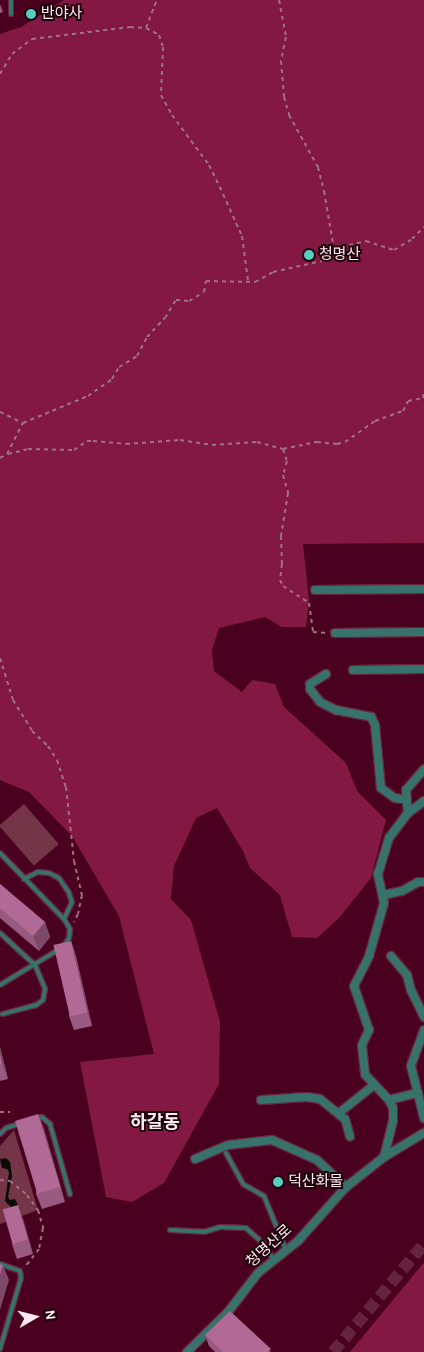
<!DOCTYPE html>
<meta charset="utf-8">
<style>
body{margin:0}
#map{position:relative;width:424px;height:1352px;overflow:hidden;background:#4a001f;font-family:"Alegreya Sans","Noto Sans KR",sans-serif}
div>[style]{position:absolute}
.green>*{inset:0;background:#733547;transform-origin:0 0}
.forest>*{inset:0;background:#831942}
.water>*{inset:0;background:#0a0e02}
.primary-tunnel>*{height:12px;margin-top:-6px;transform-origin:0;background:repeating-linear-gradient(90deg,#65233e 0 12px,transparent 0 18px)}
.path>*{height:2px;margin-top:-1px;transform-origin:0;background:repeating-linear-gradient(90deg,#a17183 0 4px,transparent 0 8px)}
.roads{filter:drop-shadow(1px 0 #672640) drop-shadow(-1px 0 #672640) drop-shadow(0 1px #672640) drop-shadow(0 -1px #672640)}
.service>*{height:4px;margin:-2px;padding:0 2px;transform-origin:2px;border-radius:2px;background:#37736a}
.minor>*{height:8px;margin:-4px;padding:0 4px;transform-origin:4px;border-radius:4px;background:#37736a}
.wall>*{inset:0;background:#985a80}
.shaded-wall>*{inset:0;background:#7c4a68}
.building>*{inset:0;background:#b16995;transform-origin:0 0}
.dots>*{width:14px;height:14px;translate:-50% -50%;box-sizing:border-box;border:2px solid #1f030c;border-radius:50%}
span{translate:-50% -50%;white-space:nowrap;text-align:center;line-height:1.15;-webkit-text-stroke:4px #1f030c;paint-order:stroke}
.poi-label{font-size:15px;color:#feebef}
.left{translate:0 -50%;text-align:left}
.street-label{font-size:15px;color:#feebef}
.quarter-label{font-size:18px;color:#feebef;font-weight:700}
.north{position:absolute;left:10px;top:1292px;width:50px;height:50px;-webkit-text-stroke:4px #1f030c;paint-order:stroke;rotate:82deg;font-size:14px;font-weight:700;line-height:20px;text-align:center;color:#feebef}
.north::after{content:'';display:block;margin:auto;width:18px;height:22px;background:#feebef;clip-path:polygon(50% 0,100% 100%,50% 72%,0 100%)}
</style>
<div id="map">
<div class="green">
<div style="left:24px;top:804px;width:53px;height:33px;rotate:49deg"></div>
<div style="clip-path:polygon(14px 1130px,38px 1210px,0 1224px,0 1146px)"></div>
</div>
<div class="forest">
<div style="clip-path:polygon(64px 0,424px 0,424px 543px,303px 544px,309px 600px,306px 627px,282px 627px,265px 617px,219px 628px,212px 650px,214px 671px,242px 692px,252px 680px,275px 684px,284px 707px,346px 763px,357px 791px,386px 820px,371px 878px,340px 917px,317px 938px,292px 937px,280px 895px,250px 868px,243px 851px,217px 808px,196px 818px,174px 866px,171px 899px,191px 920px,220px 1022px,219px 1084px,164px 1183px,132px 1202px,106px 1197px,80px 1062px,154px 1054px,119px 916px,72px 836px,29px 792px,0 780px,0 34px,21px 27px)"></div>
<div style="clip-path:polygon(424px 1263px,424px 1352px,350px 1352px,421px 1266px)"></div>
</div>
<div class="water">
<div style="clip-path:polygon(6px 1158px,10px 1162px,12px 1176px,8px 1197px,10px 1200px,15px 1199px,18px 1205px,14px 1210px,5px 1201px,9px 1172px,7px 1169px,2px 1168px,0 1159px)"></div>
</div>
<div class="primary-tunnel">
<div style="left:333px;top:1352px;width:141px;rotate:-49.9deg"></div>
</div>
<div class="path">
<div style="left:279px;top:0;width:38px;rotate:79deg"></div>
<div style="left:286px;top:37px;width:25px;rotate:102deg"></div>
<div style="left:281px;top:61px;width:36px;rotate:85deg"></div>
<div style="left:284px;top:97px;width:19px;rotate:74deg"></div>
<div style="left:289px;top:115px;width:60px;rotate:60.9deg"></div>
<div style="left:318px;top:167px;width:25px;rotate:76deg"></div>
<div style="left:324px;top:191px;width:59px;rotate:80.2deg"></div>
<div style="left:146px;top:28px;width:30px;rotate:-69deg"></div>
<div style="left:0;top:74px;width:23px;rotate:-59deg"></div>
<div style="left:12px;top:54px;width:25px;rotate:-37deg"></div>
<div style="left:32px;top:39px;width:99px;rotate:-7deg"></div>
<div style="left:130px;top:27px;width:16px;rotate:4deg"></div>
<div style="left:146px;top:28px;width:15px;rotate:28deg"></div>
<div style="left:159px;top:35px;width:13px;rotate:72deg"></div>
<div style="left:163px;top:47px;width:48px;rotate:92.4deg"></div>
<div style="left:161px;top:95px;width:23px;rotate:61deg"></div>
<div style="left:172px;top:115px;width:62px;rotate:53.5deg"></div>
<div style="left:209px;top:165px;width:32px;rotate:64deg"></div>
<div style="left:223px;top:194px;width:46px;rotate:65.7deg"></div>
<div style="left:242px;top:236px;width:45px;rotate:82.4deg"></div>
<div style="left:0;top:412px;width:25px;rotate:26deg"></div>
<div style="left:283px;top:449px;width:13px;rotate:72deg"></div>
<div style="left:287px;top:461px;width:15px;rotate:106deg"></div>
<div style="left:283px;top:475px;width:19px;rotate:74deg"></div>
<div style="left:288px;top:493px;width:44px;rotate:99.2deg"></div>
<div style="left:281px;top:536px;width:28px;rotate:88deg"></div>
<div style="left:282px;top:564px;width:16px;rotate:97deg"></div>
<div style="left:280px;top:580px;width:7px;rotate:63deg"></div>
<div style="left:283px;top:586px;width:31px;rotate:33deg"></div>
<div style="left:309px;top:603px;width:29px;rotate:82deg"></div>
<div style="left:313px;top:632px;width:14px;rotate:4deg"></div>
<div style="left:8px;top:454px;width:21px;rotate:-14deg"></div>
<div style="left:28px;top:449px;width:46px;rotate:1.2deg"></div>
<div style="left:74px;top:450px;width:16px;rotate:-35deg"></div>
<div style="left:87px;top:441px;width:6px"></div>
<div style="left:93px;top:441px;width:33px;rotate:5deg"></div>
<div style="left:126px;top:444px;width:54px;rotate:-4.2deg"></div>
<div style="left:180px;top:440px;width:32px;rotate:9deg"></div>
<div style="left:212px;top:445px;width:45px;rotate:-3.8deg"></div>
<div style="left:257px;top:442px;width:27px;rotate:15deg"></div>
<div style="left:283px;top:449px;width:35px;rotate:-12deg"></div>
<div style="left:317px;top:442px;width:20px;rotate:6deg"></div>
<div style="left:337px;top:444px;width:8px;rotate:-14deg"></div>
<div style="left:345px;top:442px;width:37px;rotate:-35deg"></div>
<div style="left:375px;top:421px;width:30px;rotate:-20deg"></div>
<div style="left:403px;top:411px;width:11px;rotate:-63deg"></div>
<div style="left:408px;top:401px;width:15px;rotate:-11deg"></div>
<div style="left:423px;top:398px;width:6px;rotate:-81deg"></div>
<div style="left:0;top:458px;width:8px;rotate:-30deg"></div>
<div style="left:7px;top:454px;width:35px;rotate:-63deg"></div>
<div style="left:23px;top:423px;width:70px;rotate:-22.6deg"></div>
<div style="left:88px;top:396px;width:29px;rotate:-35deg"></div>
<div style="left:112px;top:379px;width:14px;rotate:-60deg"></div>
<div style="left:119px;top:367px;width:21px;rotate:-31deg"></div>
<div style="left:137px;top:356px;width:21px;rotate:-62deg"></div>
<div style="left:147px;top:337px;width:26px;rotate:-47deg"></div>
<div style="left:165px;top:318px;width:21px;rotate:-59deg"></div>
<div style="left:176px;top:300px;width:13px;rotate:4deg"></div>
<div style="left:189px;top:301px;width:17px;rotate:-31deg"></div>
<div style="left:204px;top:292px;width:11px;rotate:-80deg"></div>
<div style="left:206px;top:281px;width:49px;rotate:1.2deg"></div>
<div style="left:255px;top:282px;width:21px;rotate:-29deg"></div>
<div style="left:273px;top:272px;width:50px;rotate:-12.7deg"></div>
<div style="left:322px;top:261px;width:17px;rotate:-45deg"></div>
<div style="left:334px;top:249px;width:33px;rotate:-14deg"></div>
<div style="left:366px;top:241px;width:29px;rotate:18deg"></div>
<div style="left:394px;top:250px;width:21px;rotate:-31deg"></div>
<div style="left:412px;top:239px;width:17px;rotate:-45deg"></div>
<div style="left:0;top:658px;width:44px;rotate:72.8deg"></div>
<div style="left:13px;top:700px;width:36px;rotate:58deg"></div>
<div style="left:32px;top:731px;width:22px;rotate:43deg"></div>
<div style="left:48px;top:746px;width:17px;rotate:57deg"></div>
<div style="left:57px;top:760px;width:28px;rotate:72deg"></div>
<div style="left:66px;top:787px;width:74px;rotate:83.8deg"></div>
<div style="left:74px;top:861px;width:35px;rotate:77deg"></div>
<div style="left:82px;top:895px;width:19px;rotate:102deg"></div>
<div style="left:78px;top:914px;width:9px;rotate:117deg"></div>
<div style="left:0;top:1112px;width:10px"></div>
<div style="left:0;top:1180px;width:10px;rotate:6deg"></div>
<div style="left:10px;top:1181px;width:22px;rotate:39deg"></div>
<div style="left:27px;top:1195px;width:19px;rotate:54deg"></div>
<div style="left:38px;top:1210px;width:19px;rotate:74deg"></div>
<div style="left:43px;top:1228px;width:21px;rotate:101deg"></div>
<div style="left:39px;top:1249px;width:24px;rotate:128deg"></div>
</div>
<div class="roads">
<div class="service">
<div style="left:11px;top:0;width:14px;rotate:90deg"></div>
<div style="left:0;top:853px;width:92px;rotate:45.9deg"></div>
<div style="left:64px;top:919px;width:12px;rotate:59deg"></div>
<div style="left:70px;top:929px;width:9px;rotate:96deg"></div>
<div style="left:69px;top:938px;width:9px;rotate:122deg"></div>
<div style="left:24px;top:879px;width:16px;rotate:-27deg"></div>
<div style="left:38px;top:872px;width:11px;rotate:5deg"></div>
<div style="left:49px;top:873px;width:11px;rotate:27deg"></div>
<div style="left:59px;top:878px;width:18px;rotate:56deg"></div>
<div style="left:69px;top:893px;width:9px;rotate:72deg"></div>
<div style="left:72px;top:902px;width:19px;rotate:115deg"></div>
<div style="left:0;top:933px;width:47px;rotate:42.4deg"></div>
<div style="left:35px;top:965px;width:26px;rotate:67deg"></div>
<div style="left:45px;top:989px;width:11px;rotate:100deg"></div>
<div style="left:43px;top:1000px;width:9px;rotate:144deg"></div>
<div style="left:36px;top:1005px;width:35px;rotate:165deg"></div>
<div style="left:0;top:985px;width:68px;rotate:-31.1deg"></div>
<div style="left:36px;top:1119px;width:6px;rotate:-18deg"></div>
<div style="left:42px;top:1117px;width:11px;rotate:41deg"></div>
<div style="left:50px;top:1124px;width:73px;rotate:74.1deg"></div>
<div style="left:0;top:1134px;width:8px;rotate:-45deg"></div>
<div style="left:6px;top:1128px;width:14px;rotate:-17deg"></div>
<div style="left:226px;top:1153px;width:35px;rotate:61deg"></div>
<div style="left:243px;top:1184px;width:24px;rotate:30deg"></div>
<div style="left:264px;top:1196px;width:58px;rotate:67.8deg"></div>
<div style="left:170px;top:1230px;width:34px;rotate:3deg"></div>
<div style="left:204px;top:1232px;width:17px;rotate:-17deg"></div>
<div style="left:220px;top:1227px;width:26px;rotate:2deg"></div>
<div style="left:246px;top:1228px;width:27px;rotate:42deg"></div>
<div style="left:266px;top:1246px;width:15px;rotate:62deg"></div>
<div style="left:0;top:1264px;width:21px;rotate:19deg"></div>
<div style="left:20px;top:1271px;width:7px;rotate:82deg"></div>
<div style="left:21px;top:1278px;width:74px;rotate:106.5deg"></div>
</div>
<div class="minor">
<div style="left:315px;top:590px;width:109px;rotate:-0.5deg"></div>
<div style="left:335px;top:633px;width:89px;rotate:-0.6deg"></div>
<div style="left:353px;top:670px;width:71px;rotate:-0.8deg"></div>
<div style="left:326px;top:674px;width:19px;rotate:148deg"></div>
<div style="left:310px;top:684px;width:5px;rotate:90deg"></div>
<div style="left:310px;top:689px;width:16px;rotate:52deg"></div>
<div style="left:320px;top:702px;width:18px;rotate:27deg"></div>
<div style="left:336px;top:710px;width:36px;rotate:11deg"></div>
<div style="left:371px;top:717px;width:9px;rotate:63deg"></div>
<div style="left:375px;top:725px;width:63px;rotate:84.6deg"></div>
<div style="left:381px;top:788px;width:17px;rotate:36deg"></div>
<div style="left:395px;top:798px;width:12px;rotate:9deg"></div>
<div style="left:408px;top:813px;width:23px;rotate:-95deg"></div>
<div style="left:406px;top:790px;width:28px;rotate:-49deg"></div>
<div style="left:384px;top:895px;width:18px;rotate:-13deg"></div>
<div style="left:402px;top:891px;width:18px;rotate:-29deg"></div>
<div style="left:418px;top:882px;width:6px"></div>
<div style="left:391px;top:956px;width:25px;rotate:50deg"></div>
<div style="left:407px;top:975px;width:16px;rotate:75deg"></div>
<div style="left:411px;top:990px;width:30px;rotate:64deg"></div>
<div style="left:424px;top:1030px;width:38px;rotate:110deg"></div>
<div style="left:411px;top:1066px;width:54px;rotate:76deg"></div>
<div style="left:261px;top:1100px;width:46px;rotate:-3.7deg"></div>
<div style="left:307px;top:1097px;width:13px;rotate:9deg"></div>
<div style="left:320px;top:1099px;width:32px;rotate:39deg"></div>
<div style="left:345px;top:1119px;width:18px;rotate:74deg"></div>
<div style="left:389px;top:1100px;width:30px;rotate:-14deg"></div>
<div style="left:339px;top:1113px;width:45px;rotate:-38.7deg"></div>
<div style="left:384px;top:1157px;width:37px;rotate:-76deg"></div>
<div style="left:393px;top:1121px;width:13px;rotate:-90deg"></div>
<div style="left:393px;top:1108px;width:9px;rotate:-117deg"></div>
<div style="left:389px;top:1100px;width:35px;rotate:-133deg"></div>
<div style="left:365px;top:1074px;width:29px;rotate:-96deg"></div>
<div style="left:362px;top:1045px;width:17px;rotate:-65deg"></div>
<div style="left:369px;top:1030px;width:46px;rotate:-108.8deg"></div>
<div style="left:354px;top:986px;width:34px;rotate:-63deg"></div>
<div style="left:369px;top:956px;width:55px;rotate:-74.2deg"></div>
<div style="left:384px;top:903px;width:30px;rotate:-102deg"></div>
<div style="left:378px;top:874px;width:38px;rotate:-73deg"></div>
<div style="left:389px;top:838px;width:31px;rotate:-53deg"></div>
<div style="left:408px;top:813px;width:20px;rotate:-37deg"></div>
<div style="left:195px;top:1159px;width:36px;rotate:-23deg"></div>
<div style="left:228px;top:1145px;width:44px;rotate:-6.5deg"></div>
<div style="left:272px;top:1140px;width:49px;rotate:24deg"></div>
<div style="left:317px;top:1160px;width:40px;rotate:43deg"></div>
<div style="left:187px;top:1352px;width:57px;rotate:-44.3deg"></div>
<div style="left:228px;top:1312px;width:49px;rotate:-52.4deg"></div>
<div style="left:258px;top:1273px;width:51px;rotate:-38.7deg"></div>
<div style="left:298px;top:1241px;width:72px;rotate:-48.4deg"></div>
<div style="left:346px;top:1187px;width:48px;rotate:-38.3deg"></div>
<div style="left:384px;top:1157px;width:47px;rotate:-31deg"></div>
</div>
</div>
<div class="wall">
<div style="clip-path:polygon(0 4px,3px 12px,0 13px)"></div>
<div style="clip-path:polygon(0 884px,45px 922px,50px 937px,39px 951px,0 918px)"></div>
<div style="clip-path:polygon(71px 941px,76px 956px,92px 1026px,74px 1030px,69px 1016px)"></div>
<div style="clip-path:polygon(0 1047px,8px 1079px,0 1081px)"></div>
<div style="clip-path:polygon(38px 1114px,44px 1129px,65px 1202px,42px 1209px,36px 1194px)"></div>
<div style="clip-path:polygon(23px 1219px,33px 1254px,17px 1259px,12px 1244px)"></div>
<div style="clip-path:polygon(205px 1335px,272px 1352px,215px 1352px,209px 1346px)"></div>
</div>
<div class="shaded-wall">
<div style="clip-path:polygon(45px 922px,50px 937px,39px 951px,33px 936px)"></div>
<div style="clip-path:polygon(71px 941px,76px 956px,92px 1026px,87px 1012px)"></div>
<div style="clip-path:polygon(0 1047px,8px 1079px,2px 1064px,0 1055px)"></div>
<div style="clip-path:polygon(38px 1114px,44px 1129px,65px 1202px,60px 1187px)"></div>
<div style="clip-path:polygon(18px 1205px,23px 1219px,33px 1254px,28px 1240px)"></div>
<div style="clip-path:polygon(3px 1265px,9px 1280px,0 1310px,0 1276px)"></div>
</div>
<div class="building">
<div style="clip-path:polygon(0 884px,45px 922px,33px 936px,0 908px)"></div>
<div style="left:71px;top:941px;width:73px;height:18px;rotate:77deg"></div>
<div style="clip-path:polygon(0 1055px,2px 1064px,0 1065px)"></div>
<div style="left:38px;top:1114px;width:76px;height:24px;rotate:73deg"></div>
<div style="left:18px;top:1205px;width:36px;height:16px;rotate:74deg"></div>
<div style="clip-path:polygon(0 1264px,3px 1265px,0 1276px)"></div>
<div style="clip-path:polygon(230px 1311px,271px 1349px,268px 1352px,223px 1352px,205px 1335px)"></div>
</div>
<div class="dots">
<div style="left:31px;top:14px;background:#59cebe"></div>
<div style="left:309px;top:255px;background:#59cebe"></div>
<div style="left:278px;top:1182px;background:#59cebe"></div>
</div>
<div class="poi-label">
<span class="left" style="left:41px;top:14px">반야사</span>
<span class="left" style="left:319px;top:255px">청명산</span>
<span class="left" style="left:288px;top:1182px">덕산화물</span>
</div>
<div class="street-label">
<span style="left:269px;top:1246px;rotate:-42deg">청명산로</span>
</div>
<div class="quarter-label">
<span style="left:155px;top:1123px">하갈동</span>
</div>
<div class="north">N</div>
</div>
